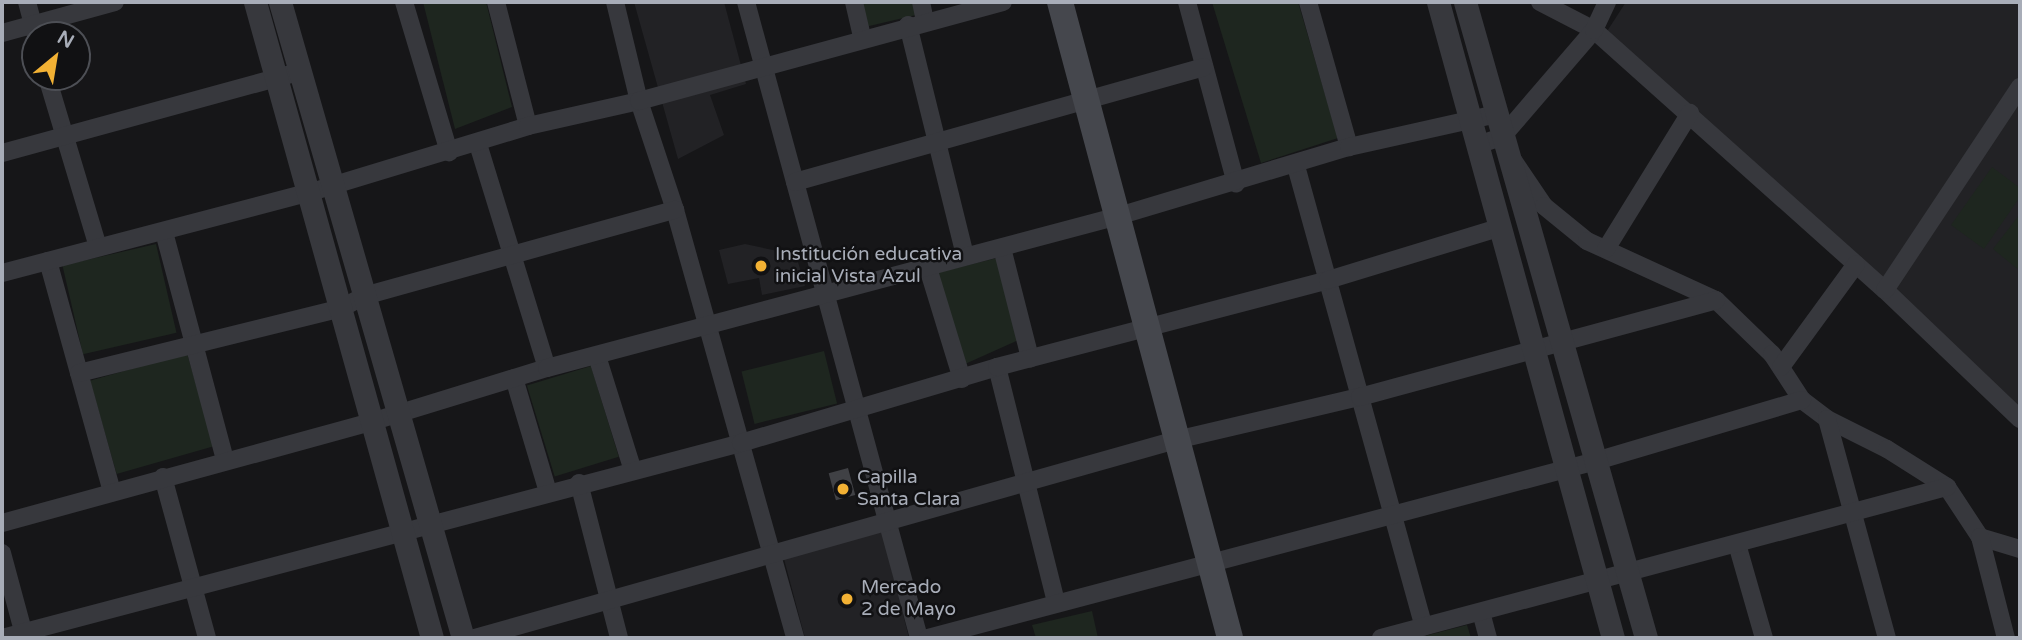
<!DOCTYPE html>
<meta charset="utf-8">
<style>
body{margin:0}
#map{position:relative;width:2022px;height:640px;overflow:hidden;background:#161618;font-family:"Varela Round",sans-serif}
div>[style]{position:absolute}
.built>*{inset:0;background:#222225}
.green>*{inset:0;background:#1e261f;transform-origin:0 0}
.building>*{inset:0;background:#404145;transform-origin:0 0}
.minor>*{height:18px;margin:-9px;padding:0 9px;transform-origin:9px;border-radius:9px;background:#37383d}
.tertiary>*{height:23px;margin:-11.5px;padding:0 11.5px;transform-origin:11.5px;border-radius:11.5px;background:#37383d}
.secondary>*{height:26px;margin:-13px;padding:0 13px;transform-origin:13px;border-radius:13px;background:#45474d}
.dots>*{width:19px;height:19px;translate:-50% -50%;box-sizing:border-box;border:4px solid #111113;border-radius:50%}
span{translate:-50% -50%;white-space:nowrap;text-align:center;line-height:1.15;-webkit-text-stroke:5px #111113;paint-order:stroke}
.poi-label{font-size:19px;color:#a8adb8}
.left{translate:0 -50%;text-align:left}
.frame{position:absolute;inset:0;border:4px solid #a8adb8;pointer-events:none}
.north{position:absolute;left:21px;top:21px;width:70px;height:70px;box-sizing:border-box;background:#111113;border:2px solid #4d4f55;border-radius:50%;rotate:30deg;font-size:19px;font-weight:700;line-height:28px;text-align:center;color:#a8adb8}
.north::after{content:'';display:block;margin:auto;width:24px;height:32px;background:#f2b134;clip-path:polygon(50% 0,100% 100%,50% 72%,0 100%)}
</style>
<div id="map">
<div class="built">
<div style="clip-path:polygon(634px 2px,724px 2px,746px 84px,710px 95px,724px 135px,678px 159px)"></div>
<div style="clip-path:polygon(1626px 2px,2020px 2px,2020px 416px,1602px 39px)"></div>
<div style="clip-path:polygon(745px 244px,796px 255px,805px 286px,762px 295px,759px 278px,728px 284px,719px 250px)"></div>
<div style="clip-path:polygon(882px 531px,909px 638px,805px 638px,784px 559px)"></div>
</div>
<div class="green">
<div style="clip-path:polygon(423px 2px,486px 2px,512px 107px,455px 129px)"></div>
<div style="clip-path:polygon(859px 2px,913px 2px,916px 15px,865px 27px)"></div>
<div style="clip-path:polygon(1212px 2px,1298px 2px,1338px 138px,1261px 163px)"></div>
<div style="clip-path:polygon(1992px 167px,2020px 188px,2020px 197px,1984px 249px,1951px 225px)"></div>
<div style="clip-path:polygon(2020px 214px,2020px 271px,1993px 249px)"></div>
<div style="left:156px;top:244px;width:91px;height:96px;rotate:77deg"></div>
<div style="clip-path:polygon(1001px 257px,1023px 338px,965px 364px,932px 274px)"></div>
<div style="left:824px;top:351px;width:54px;height:85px;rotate:76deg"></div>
<div style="left:187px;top:353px;width:97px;height:101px;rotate:74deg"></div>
<div style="left:591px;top:366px;width:95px;height:67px;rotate:73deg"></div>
<div style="clip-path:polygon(1092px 611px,1098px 638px,1036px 638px,1032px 625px)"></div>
<div style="clip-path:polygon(1467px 625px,1471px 638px,1417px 638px)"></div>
</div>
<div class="building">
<div style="left:848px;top:468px;width:28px;height:20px;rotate:75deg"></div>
</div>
<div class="minor">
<div style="left:27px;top:2px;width:34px;rotate:75deg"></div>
<div style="left:404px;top:2px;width:157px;rotate:73.3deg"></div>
<div style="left:496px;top:2px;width:128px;rotate:75.5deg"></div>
<div style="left:615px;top:2px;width:102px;rotate:76.4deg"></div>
<div style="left:639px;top:101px;width:115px;rotate:71.7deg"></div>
<div style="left:675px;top:210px;width:445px;rotate:74.3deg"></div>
<div style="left:746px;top:2px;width:659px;rotate:74.78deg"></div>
<div style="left:854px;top:2px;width:36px;rotate:77deg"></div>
<div style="left:921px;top:2px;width:19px;rotate:78deg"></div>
<div style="left:1187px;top:2px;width:188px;rotate:74.9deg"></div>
<div style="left:1308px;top:2px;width:151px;rotate:74.2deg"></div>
<div style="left:1540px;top:2px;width:61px;rotate:27.4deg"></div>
<div style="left:1594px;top:30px;width:390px;rotate:41.8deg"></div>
<div style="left:1885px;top:290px;width:187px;rotate:43.7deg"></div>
<div style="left:908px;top:25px;width:237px;rotate:76.1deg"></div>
<div style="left:2px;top:33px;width:117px;rotate:-15.3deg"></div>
<div style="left:47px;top:77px;width:177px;rotate:73.3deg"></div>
<div style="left:478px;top:144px;width:234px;rotate:72.9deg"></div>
<div style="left:1477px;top:145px;width:26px;rotate:-18deg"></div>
<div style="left:1502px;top:137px;width:141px;rotate:-49.3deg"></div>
<div style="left:1594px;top:30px;width:31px;rotate:-65deg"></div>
<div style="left:2px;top:153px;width:308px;rotate:-15.3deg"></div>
<div style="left:1513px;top:160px;width:55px;rotate:56deg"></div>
<div style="left:1544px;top:206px;width:55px;rotate:39.1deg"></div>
<div style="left:1587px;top:241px;width:142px;rotate:24.6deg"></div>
<div style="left:1716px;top:300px;width:78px;rotate:44deg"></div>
<div style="left:1772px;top:354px;width:55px;rotate:56.9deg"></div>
<div style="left:1802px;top:400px;width:31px;rotate:37deg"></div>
<div style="left:1827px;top:419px;width:67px;rotate:26.6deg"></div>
<div style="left:1887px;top:449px;width:71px;rotate:32.3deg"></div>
<div style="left:1947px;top:487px;width:60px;rotate:56.6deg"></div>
<div style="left:1980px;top:537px;width:42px;rotate:16.7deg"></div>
<div style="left:1296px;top:166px;width:478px;rotate:74.5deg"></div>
<div style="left:795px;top:182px;width:425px;rotate:-15.7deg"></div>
<div style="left:164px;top:232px;width:236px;rotate:75deg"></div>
<div style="left:1002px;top:248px;width:114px;rotate:75.7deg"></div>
<div style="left:1606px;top:249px;width:160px;rotate:-58.3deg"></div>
<div style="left:48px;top:261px;width:240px;rotate:74.5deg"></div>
<div style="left:928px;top:268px;width:116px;rotate:73deg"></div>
<div style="left:2px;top:273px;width:316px;rotate:-14.7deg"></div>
<div style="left:308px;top:193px;width:230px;rotate:-16.9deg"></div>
<div style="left:528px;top:126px;width:114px;rotate:-12.7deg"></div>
<div style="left:639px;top:101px;width:377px;rotate:-15.2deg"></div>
<div style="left:1885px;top:290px;width:244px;rotate:-56.4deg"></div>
<div style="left:597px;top:356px;width:117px;rotate:72.6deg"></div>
<div style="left:997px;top:367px;width:242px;rotate:75.9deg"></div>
<div style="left:1781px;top:367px;width:127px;rotate:-53.9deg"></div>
<div style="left:79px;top:373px;width:271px;rotate:-13.9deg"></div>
<div style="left:342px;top:308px;width:25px;rotate:-29deg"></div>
<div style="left:364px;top:296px;width:323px;rotate:-15.5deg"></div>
<div style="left:514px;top:378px;width:119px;rotate:73.4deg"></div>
<div style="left:1827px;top:419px;width:227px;rotate:74.7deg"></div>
<div style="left:163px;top:477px;width:167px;rotate:74.7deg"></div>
<div style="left:579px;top:483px;width:160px;rotate:75.5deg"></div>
<div style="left:2px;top:523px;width:383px;rotate:-15.3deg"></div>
<div style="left:371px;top:422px;width:184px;rotate:-17.1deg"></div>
<div style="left:547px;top:368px;width:588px;rotate:-14.89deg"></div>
<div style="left:1115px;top:217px;width:244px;rotate:-16.7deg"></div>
<div style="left:1349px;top:147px;width:152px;rotate:-12.6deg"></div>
<div style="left:1980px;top:537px;width:104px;rotate:75.6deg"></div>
<div style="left:1737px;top:544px;width:98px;rotate:74deg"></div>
<div style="left:2px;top:553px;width:88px;rotate:74.9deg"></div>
<div style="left:1481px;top:612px;width:27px;rotate:75deg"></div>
<div style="left:2px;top:638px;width:764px;rotate:-14.78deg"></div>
<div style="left:741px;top:443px;width:267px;rotate:-16.5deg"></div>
<div style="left:997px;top:367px;width:342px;rotate:-14.7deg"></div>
<div style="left:1328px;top:280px;width:181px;rotate:-17deg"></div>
<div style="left:475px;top:638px;width:728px;rotate:-15.77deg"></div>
<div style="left:1176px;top:440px;width:189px;rotate:-13.2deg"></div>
<div style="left:1360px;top:397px;width:369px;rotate:-15.2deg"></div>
<div style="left:928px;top:638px;width:691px;rotate:-14.84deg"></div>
<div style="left:1596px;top:461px;width:215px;rotate:-16.5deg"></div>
<div style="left:1381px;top:638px;width:586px;rotate:-14.94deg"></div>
</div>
<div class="tertiary">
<div style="left:255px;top:2px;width:660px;rotate:74.45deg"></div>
<div style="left:280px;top:2px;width:662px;rotate:73.95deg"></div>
<div style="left:1438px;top:2px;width:660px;rotate:74.62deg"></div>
<div style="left:1465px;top:2px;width:661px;rotate:74.11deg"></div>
</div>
<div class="secondary">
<div style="left:1060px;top:2px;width:658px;rotate:75.03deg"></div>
</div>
<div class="dots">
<div style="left:761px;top:266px;background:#f2b134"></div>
<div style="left:843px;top:489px;background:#f2b134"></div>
<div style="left:847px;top:599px;background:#f2b134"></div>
</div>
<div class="poi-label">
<span class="left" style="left:775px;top:266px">Institución educativa<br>inicial Vista Azul</span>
<span class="left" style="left:857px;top:489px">Capilla<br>Santa Clara</span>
<span class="left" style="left:861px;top:599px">Mercado<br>2 de Mayo</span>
</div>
<div class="frame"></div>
<div class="north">N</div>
</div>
